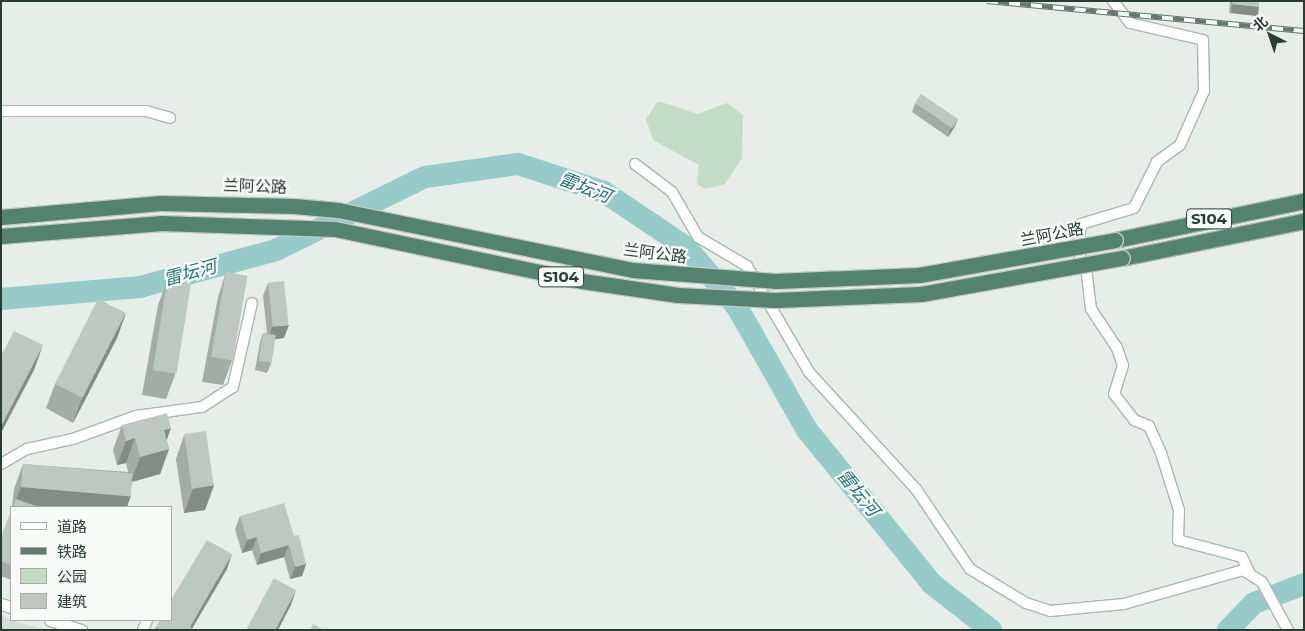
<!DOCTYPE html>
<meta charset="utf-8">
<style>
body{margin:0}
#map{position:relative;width:1305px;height:631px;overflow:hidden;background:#e7eeea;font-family:Montserrat,"Noto Sans SC",sans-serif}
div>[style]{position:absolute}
.built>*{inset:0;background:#d5ded8}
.green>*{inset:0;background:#c3dcc5}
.river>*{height:22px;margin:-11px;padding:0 11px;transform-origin:11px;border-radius:11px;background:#97cbca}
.roads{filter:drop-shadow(1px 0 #aab6b0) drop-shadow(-1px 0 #aab6b0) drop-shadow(0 1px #aab6b0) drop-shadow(0 -1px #aab6b0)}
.minor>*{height:10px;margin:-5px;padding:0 5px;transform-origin:5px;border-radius:5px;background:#fff}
.tertiary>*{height:11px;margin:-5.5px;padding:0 5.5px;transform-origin:5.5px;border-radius:5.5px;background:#fff}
.trunk>*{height:15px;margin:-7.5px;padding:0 7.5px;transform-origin:7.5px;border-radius:7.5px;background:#548270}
.rail>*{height:5.5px;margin-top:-2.75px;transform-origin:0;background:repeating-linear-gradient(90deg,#f7fbf8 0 11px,#63796f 0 22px);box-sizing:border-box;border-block:1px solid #63796f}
.bridges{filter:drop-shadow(1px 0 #c3c9c6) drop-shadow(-1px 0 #c3c9c6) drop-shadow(0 1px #c3c9c6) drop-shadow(0 -1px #c3c9c6)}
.trunk-bridge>*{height:15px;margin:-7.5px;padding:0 7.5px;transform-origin:7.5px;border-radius:7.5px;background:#548270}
.wall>*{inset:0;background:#a3aca7}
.shaded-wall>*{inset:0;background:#848c88;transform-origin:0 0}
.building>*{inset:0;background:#bdc8c2;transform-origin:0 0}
span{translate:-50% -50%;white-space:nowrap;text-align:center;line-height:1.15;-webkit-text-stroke:4.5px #f7fbf8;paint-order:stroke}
.shield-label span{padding:1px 4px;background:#f7fbf8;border:1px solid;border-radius:4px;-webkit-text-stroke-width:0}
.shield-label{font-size:15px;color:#283e34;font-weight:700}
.street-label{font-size:16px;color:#283e34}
.water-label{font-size:18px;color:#287473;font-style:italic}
.frame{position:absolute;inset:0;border:2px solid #283e34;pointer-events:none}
.legend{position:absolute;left:10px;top:506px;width:162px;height:115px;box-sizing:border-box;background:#f7fbf8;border:1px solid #a4afaa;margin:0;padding:6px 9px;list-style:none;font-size:15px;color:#283e34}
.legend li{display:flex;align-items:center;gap:10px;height:25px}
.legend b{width:25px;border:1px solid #a4afaa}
.north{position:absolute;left:1245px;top:10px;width:50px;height:50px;-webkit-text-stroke:4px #f7fbf8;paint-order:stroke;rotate:319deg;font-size:14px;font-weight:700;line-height:20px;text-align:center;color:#283e34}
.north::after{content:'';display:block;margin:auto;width:18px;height:22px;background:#283e34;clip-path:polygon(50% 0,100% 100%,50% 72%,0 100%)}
</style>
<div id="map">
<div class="built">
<div style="clip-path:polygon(1px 615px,11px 620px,48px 630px,1px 630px)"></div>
</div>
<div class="green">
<div style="clip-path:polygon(658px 101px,698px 114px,727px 103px,743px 115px,742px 158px,725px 184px,706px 189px,697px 184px,699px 165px,653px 140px,646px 119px)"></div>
</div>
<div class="river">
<div style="left:1px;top:299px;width:140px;rotate:-4.9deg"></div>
<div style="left:140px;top:287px;width:141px;rotate:-15.2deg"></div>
<div style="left:276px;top:250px;width:166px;rotate:-26.1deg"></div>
<div style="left:425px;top:177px;width:94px;rotate:-8deg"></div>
<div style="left:518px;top:164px;width:90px;rotate:18deg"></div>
<div style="left:604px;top:192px;width:100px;rotate:34deg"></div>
<div style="left:687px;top:248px;width:77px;rotate:49.7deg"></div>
<div style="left:737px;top:307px;width:142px;rotate:60.4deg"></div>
<div style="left:807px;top:430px;width:198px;rotate:50.9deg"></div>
<div style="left:932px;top:584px;width:75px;rotate:37.9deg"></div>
<div style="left:1228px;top:630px;width:37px;rotate:-46deg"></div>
<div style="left:1254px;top:603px;width:53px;rotate:-20.8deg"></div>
</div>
<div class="roads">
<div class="minor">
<div style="left:1113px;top:1px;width:28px;rotate:52deg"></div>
<div style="left:1130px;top:23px;width:75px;rotate:13.1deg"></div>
<div style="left:1203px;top:40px;width:51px;rotate:88.9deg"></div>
<div style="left:1204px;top:91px;width:59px;rotate:114deg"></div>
<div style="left:1180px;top:145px;width:29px;rotate:144deg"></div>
<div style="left:1157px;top:162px;width:51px;rotate:116.6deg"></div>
<div style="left:1134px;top:208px;width:55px;rotate:163.2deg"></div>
<div style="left:1081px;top:224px;width:29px;rotate:96deg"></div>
<div style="left:1078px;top:253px;width:16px;rotate:60deg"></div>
<div style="left:1086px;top:267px;width:42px;rotate:83.2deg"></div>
<div style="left:1091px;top:309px;width:47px;rotate:56.3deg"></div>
<div style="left:1117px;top:348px;width:18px;rotate:71deg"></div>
<div style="left:1123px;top:365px;width:30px;rotate:107deg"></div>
<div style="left:1114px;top:394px;width:33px;rotate:52deg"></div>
<div style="left:1134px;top:420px;width:16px;rotate:22deg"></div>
<div style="left:1149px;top:426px;width:30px;rotate:66deg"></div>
<div style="left:1161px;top:453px;width:60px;rotate:72.5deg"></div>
<div style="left:1179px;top:510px;width:30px;rotate:92deg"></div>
<div style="left:1178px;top:540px;width:66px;rotate:14.9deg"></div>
<div style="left:1242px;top:557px;width:17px;rotate:65deg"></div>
<div style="left:1px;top:111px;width:145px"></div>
<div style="left:146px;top:111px;width:25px;rotate:16deg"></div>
<div style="left:635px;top:164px;width:46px;rotate:37.1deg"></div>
<div style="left:672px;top:192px;width:52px;rotate:60deg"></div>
<div style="left:698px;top:237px;width:57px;rotate:30.6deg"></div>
<div style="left:747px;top:266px;width:123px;rotate:59.7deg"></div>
<div style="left:809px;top:372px;width:159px;rotate:47.6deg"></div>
<div style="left:916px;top:489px;width:97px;rotate:56deg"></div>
<div style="left:970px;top:569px;width:66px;rotate:31.3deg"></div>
<div style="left:1026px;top:603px;width:25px;rotate:18deg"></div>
<div style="left:1050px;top:611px;width:74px;rotate:-5.4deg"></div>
<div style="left:1124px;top:604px;width:124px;rotate:-15.9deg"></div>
<div style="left:1243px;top:570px;width:22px;rotate:32deg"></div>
<div style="left:1262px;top:582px;width:55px;rotate:61.6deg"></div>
<div style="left:1px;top:464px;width:30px;rotate:-30deg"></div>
<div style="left:27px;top:449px;width:47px;rotate:-12.3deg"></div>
<div style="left:73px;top:439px;width:67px;rotate:-20.1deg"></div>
<div style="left:136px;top:416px;width:67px;rotate:-7.8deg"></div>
<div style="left:202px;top:407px;width:37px;rotate:-33deg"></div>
<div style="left:233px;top:387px;width:86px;rotate:-77.3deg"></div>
<div style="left:143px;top:630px;width:11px;rotate:-68deg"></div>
</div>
<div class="tertiary">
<div style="left:1px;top:604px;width:10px;rotate:17deg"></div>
<div style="left:50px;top:620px;width:33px;rotate:18deg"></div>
</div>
<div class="trunk">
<div style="left:1115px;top:240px;width:193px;rotate:-11.7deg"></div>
<div style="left:1122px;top:258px;width:186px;rotate:-11.5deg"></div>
</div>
</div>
<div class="rail">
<div style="left:987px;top:1px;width:318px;rotate:5.4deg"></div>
</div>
<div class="bridges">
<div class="trunk-bridge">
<div style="left:1px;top:217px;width:160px;rotate:-5deg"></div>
<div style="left:160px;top:203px;width:134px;rotate:1.3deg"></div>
<div style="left:294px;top:206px;width:44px;rotate:5.2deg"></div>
<div style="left:338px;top:210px;width:301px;rotate:11.5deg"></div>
<div style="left:633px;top:270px;width:142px;rotate:4.4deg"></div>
<div style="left:775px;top:281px;width:144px;rotate:-2.4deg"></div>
<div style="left:919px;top:275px;width:199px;rotate:-10.1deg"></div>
<div style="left:1px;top:236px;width:161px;rotate:-4.6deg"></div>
<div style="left:161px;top:223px;width:174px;rotate:2deg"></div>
<div style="left:335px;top:229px;width:252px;rotate:11.9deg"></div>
<div style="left:582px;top:281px;width:97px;rotate:8.3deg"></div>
<div style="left:678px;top:295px;width:97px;rotate:3deg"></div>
<div style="left:775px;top:300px;width:146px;rotate:-2.4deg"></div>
<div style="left:921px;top:294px;width:204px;rotate:-10.2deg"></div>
</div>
</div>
<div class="wall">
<div style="clip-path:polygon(1230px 1px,1259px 1px,1259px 7px,1256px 16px,1229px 13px)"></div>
<div style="clip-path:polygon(915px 103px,958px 119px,954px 128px,948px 137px,912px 112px)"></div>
<div style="clip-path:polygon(226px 272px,232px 361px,223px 385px,202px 382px,218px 297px)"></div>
<div style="clip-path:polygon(167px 281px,175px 375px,166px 399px,142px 395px,158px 305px)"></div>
<div style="clip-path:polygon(268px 283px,284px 338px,275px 339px,271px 364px,267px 373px,255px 370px,260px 342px,263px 333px,267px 333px,263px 296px)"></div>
<div style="clip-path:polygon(126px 313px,117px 338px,73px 423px,46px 408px,55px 384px)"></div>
<div style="clip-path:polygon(122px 425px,167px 441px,169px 449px,160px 474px,132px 482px,127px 507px,12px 507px,14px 489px,23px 464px,128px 472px,126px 463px,117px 465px,113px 450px)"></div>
<div style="clip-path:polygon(184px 435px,214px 485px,205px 510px,184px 513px,176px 459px)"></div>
<div style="clip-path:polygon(11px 512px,11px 580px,1px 576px,1px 537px)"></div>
<div style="clip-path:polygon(240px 516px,294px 536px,306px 564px,302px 576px,290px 579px,284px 557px,257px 565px,252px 550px,242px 553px,235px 529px)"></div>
<div style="clip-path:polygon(227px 569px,192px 629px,194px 630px,154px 630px,156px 627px)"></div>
</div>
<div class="shaded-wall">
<div style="left:1232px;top:4px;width:27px;height:9px;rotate:6deg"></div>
<div style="clip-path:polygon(958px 119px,954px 128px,948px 137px,951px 128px)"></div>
<div style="clip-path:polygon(126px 313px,117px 338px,73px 423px,82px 398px)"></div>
<div style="clip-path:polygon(289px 325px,284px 338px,268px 340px,272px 327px)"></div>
<div style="clip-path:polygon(43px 345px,34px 370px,1px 433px,1px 426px)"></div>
<div style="clip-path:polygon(171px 428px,163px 451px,169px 449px,160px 474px,131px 482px,140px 457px,164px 430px)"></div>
<div style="clip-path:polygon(135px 438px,126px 463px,117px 465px,126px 441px)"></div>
<div style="clip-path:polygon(214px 485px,205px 510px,184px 513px,193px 489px)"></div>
<div style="clip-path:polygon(21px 487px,131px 496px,127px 507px,13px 507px)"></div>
<div style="clip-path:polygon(257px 537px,252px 550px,242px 553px,247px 540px)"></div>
<div style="clip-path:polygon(289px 545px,284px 557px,257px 565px,261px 553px)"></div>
<div style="clip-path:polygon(232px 554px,227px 569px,191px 630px,190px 627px)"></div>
<div style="clip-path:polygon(306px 564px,302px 576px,290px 579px,295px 567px)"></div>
<div style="clip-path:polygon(296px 590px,291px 605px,278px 630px,275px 630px)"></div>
</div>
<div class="building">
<div style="clip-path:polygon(1233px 1px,1259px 1px,1259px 7px,1232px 4px)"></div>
<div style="left:921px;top:94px;width:45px;height:11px;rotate:34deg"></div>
<div style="left:226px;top:272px;width:22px;height:86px;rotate:10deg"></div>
<div style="left:167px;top:281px;width:24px;height:90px;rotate:9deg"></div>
<div style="left:284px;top:281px;width:44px;height:16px;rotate:84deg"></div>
<div style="left:98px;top:299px;width:31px;height:95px;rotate:27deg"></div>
<div style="clip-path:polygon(14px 331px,43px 345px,1px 426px,1px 356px)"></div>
<div style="left:263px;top:333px;width:13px;height:28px;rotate:9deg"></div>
<div style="clip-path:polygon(167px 413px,171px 428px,164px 430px,169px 449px,140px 457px,135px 438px,126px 441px,122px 425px)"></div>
<div style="left:206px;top:431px;width:55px;height:22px;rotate:82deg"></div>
<div style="left:23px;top:464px;width:110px;height:23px;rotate:5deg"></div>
<div style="clip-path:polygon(16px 499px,39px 507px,13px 507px)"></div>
<div style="clip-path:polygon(284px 503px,294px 536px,299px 535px,306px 564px,295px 567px,289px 545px,261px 553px,257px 537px,247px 540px,240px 516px)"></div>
<div style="clip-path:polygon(11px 512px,11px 565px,1px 561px,1px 537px)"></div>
<div style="clip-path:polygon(207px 540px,232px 554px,190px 627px,194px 630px,161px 630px,156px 627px,160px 620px,171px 620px,171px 600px)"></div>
<div style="clip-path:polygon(274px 578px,296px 590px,275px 630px,246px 630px)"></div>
<div style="clip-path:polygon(313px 624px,324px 630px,310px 630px)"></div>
</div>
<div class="shield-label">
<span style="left:1209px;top:219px">S104</span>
<span style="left:561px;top:277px">S104</span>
</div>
<div class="street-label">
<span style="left:255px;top:187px;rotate:2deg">兰阿公路</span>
<span style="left:1052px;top:235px;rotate:-11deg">兰阿公路</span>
<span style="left:655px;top:254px;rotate:7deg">兰阿公路</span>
</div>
<div class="water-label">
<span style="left:585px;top:188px;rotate:21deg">雷坛河</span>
<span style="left:190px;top:273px;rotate:-15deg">雷坛河</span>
<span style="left:858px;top:493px;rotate:51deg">雷坛河</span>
</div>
<div class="frame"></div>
<ul class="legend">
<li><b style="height:6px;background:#fff"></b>道路</li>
<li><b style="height:6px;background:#63796f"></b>铁路</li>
<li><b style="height:14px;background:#c3dcc5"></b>公园</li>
<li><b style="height:14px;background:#bdc8c2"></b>建筑</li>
</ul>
<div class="north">北</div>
</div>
